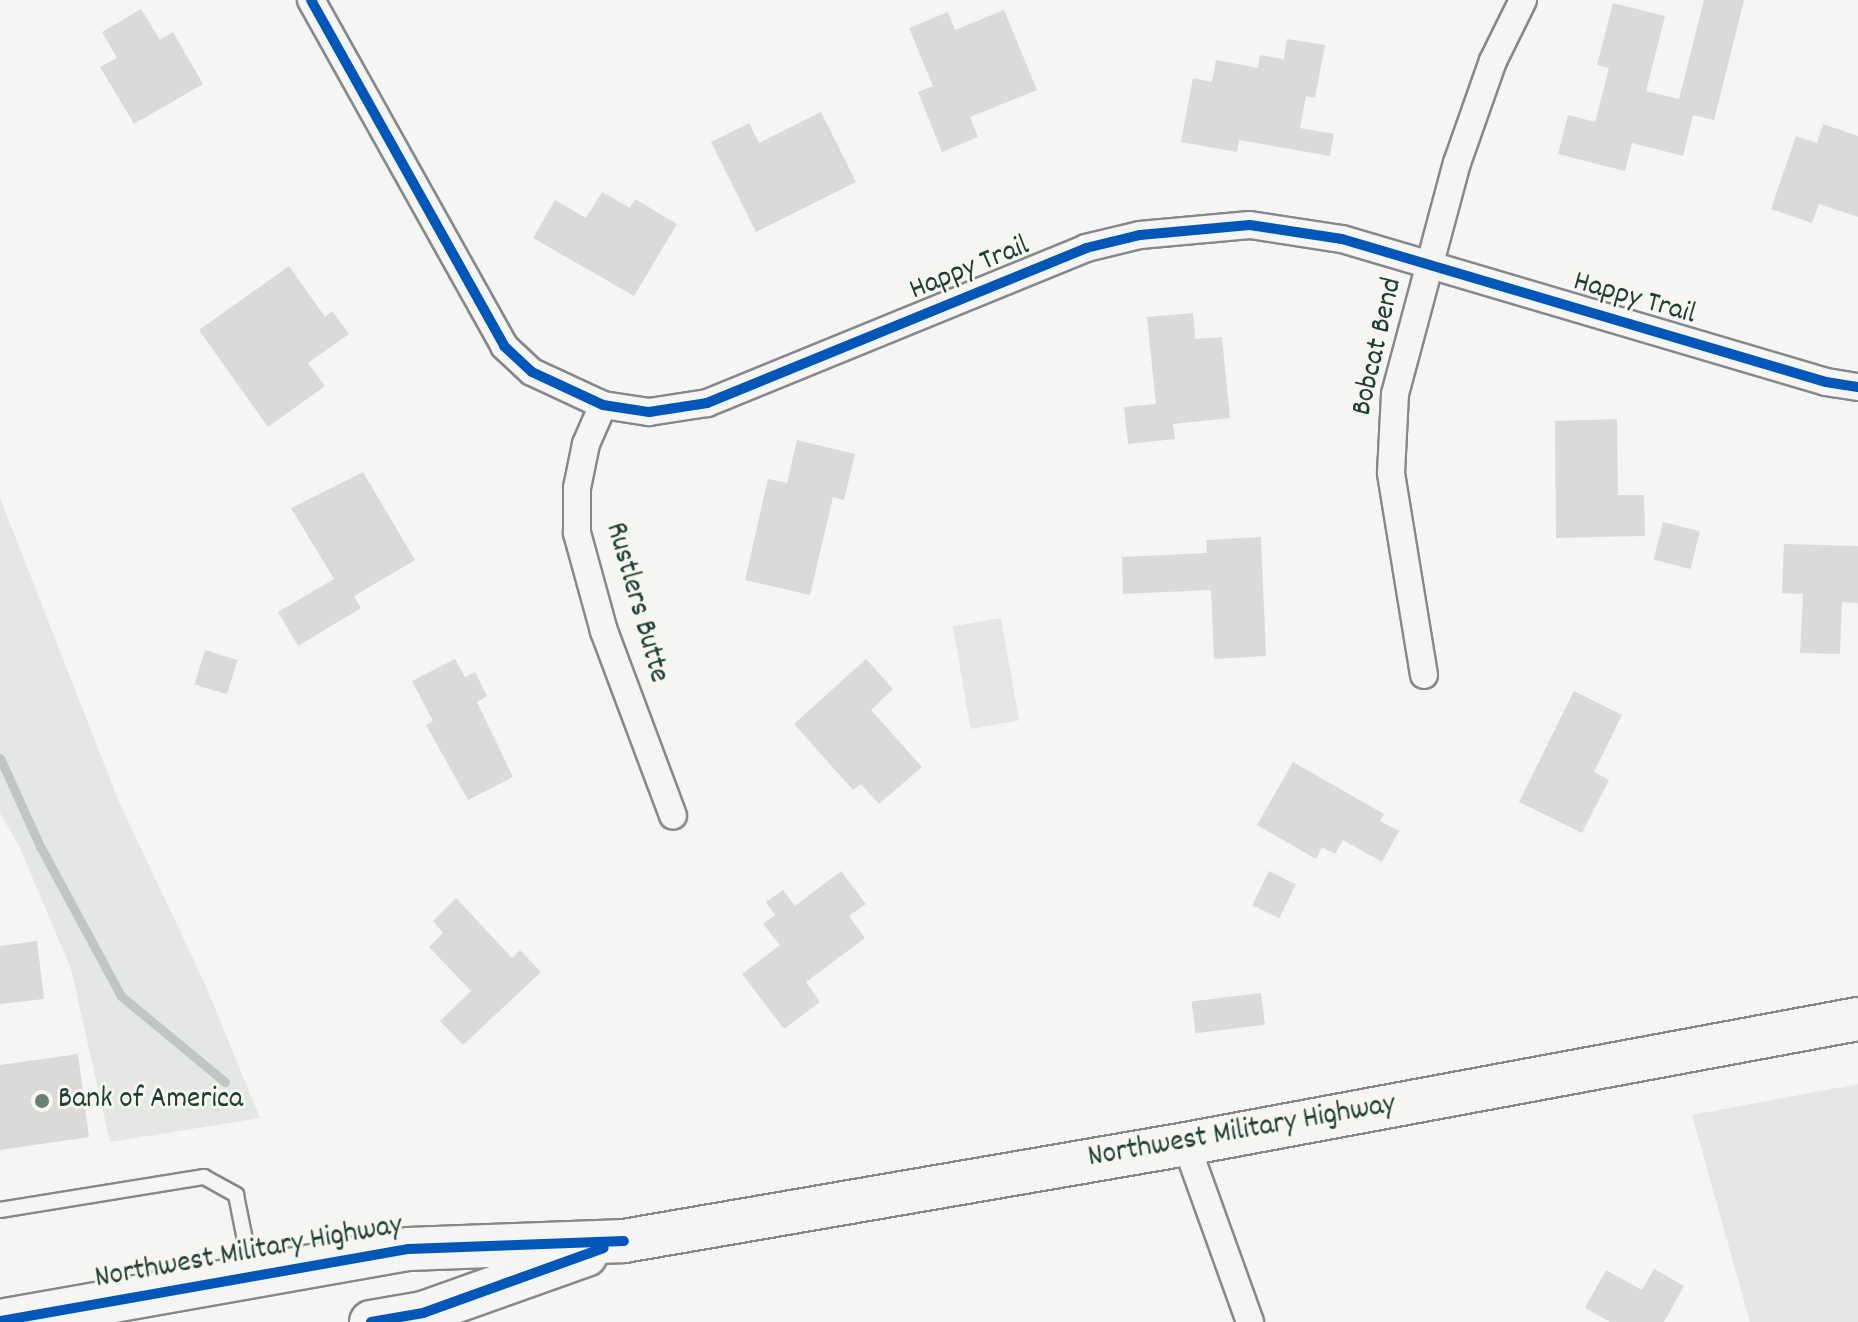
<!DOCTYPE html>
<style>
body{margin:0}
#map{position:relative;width:1858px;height:1322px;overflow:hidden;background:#f5f5f3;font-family:Dekko,sans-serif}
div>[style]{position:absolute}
.green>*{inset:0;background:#e4e7e3;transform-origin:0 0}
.stream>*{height:9px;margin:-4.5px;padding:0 4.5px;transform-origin:4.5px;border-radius:4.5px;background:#c0c7c3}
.building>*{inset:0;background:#dadbd9;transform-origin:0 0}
.roads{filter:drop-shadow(2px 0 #858a88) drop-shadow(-2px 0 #858a88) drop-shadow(0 2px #858a88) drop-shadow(0 -2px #858a88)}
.service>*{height:14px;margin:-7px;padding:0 7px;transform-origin:7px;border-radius:7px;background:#f5f5f3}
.minor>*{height:26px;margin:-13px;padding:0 13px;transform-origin:13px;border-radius:13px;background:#f5f5f3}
.primary>*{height:42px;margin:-21px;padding:0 21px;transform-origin:21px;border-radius:21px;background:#f5f5f3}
.cycleway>*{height:10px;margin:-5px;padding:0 5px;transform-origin:5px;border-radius:5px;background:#0057b8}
.dots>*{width:22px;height:22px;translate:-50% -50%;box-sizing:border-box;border:4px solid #f6f6f2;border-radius:50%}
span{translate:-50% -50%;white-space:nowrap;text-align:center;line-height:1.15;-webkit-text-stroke:6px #f6f6f2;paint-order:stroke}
.street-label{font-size:30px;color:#1f3d34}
.poi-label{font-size:30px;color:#1f3d34}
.left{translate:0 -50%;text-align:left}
</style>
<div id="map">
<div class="green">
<div style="clip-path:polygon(0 498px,119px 802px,205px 984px,260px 1118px,110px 1142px,71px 969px,20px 848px,0 813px)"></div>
<div style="left:1001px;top:618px;width:104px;height:49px;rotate:80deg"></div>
<div style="clip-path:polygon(1858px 1084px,1858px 1322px,1750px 1322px,1692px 1115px)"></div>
</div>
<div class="stream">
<div style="left:0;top:758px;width:97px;rotate:65.6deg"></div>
<div style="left:40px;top:846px;width:170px;rotate:61.6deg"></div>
<div style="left:121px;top:996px;width:135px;rotate:39.6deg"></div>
</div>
<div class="building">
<div style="clip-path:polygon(1704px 0,1744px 0,1714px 120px,1693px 115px,1683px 156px,1632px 143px,1625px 171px,1558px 154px,1568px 115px,1595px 122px,1609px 68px,1597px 65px,1613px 3px,1665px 16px,1646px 91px,1679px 99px)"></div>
<div style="clip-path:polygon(141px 9px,160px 40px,173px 32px,203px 84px,134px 124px,100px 67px,117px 58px,102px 32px)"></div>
<div style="clip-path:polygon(1004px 10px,1037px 90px,970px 117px,978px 137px,942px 152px,918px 92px,933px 86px,909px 28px,948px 12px,955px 30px)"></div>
<div style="clip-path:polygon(1287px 39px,1325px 45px,1315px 98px,1306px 96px,1300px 128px,1334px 134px,1330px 156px,1239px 140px,1237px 152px,1181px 142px,1193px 78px,1212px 82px,1216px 60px,1258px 68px,1260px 55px,1284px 59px)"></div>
<div style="clip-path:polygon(821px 112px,856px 182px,756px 232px,711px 142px,749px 123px,759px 143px)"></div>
<div style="clip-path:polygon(1823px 124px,1858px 136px,1858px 217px,1819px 204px,1812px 223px,1771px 209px,1796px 136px,1817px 143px)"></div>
<div style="clip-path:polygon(602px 192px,630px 208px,635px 199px,677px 224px,634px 296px,533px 238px,555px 200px,586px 218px)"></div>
<div style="clip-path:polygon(289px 266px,325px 317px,332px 311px,349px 334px,308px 363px,325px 386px,268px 427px,199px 330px)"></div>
<div style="clip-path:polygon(1193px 313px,1195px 339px,1222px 337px,1230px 418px,1173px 424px,1175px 439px,1128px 444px,1124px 407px,1156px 404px,1147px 317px)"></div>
<div style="clip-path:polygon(1617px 419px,1618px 495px,1644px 495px,1645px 536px,1556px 538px,1555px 421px)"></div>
<div style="clip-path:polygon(797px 440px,855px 454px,844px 500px,833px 497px,810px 595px,745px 580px,768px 479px,787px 483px)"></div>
<div style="clip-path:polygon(363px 472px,415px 560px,354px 596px,361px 608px,298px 646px,278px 612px,334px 579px,291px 508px)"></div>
<div style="left:1663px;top:522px;width:38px;height:39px;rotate:14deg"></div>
<div style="clip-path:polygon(1261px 537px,1266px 656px,1214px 659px,1211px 590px,1123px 594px,1122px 557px,1207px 553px,1206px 540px)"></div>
<div style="clip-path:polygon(1784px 544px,1858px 546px,1858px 603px,1842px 602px,1840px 654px,1800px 653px,1803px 594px,1782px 593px)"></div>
<div style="left:205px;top:650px;width:34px;height:36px;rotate:17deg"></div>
<div style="clip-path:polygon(455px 659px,465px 677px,475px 672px,487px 696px,477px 702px,513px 777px,468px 800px,426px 725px,433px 721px,412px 681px)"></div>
<div style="clip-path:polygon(866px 659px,893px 689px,871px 710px,922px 767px,879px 804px,861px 784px,853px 790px,794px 724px)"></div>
<div style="clip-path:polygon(1574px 691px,1622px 715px,1594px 772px,1609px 780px,1582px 833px,1519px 802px)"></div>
<div style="clip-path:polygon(1293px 762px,1384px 814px,1380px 821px,1399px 831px,1382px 862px,1343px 840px,1335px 854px,1322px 847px,1316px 859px,1257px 825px)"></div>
<div style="clip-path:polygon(841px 871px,866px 904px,849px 916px,865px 938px,806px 982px,820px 1002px,784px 1029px,742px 974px,780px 945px,763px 924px,775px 915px,766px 902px,783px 890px,795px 906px)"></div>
<div style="left:1269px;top:871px;width:30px;height:38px;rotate:26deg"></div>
<div style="clip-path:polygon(456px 898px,512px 958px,520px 950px,541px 972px,463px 1045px,440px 1021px,471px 991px,429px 947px,443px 933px,433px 921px)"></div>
<div style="clip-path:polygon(37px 941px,44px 999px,0 1004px,0 946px)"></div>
<div style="left:1261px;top:993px;width:32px;height:70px;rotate:83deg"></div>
<div style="clip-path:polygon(78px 1054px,89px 1137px,0 1150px,0 1065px)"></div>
<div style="clip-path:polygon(1654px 1269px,1684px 1286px,1664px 1322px,1610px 1322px,1585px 1308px,1606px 1270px,1642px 1290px)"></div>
</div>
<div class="roads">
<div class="service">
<div style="left:0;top:1210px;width:207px;rotate:-9.2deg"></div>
<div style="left:204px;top:1177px;width:37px;rotate:29deg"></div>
<div style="left:236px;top:1195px;width:81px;rotate:78.6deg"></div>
</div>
<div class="minor">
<div style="left:311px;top:0;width:396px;rotate:60.8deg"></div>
<div style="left:504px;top:346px;width:38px;rotate:43deg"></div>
<div style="left:532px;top:372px;width:78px;rotate:24.9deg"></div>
<div style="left:603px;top:405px;width:47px;rotate:8.7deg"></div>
<div style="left:649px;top:412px;width:59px;rotate:-8.8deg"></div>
<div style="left:707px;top:403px;width:409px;rotate:-22.2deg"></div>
<div style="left:1086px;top:248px;width:56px;rotate:-13.5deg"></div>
<div style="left:1140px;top:235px;width:110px;rotate:-5.2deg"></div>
<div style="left:1250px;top:225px;width:93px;rotate:8.7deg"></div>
<div style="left:1342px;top:239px;width:505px;rotate:16.46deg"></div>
<div style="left:1826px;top:382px;width:32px;rotate:9deg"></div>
<div style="left:603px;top:405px;width:43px;rotate:113.6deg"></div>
<div style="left:586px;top:444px;width:45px;rotate:101.6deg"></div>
<div style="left:577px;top:488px;width:45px;rotate:90deg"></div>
<div style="left:577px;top:533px;width:102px;rotate:74.6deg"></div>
<div style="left:604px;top:631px;width:197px;rotate:69.5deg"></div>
<div style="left:1424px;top:675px;width:205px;rotate:-99.3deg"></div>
<div style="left:1391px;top:473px;width:79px;rotate:-87.1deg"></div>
<div style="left:1395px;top:394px;width:239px;rotate:-75deg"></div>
<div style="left:1457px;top:163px;width:108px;rotate:-70.6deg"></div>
<div style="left:1493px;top:61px;width:68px;rotate:-63.8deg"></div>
<div style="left:1186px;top:1144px;width:189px;rotate:70.2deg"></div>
</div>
<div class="primary">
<div style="left:0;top:1321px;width:415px;rotate:-10deg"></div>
<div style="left:409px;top:1249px;width:215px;rotate:-2.1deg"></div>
<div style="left:624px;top:1241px;width:570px;rotate:-9.79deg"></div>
<div style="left:1186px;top:1144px;width:684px;rotate:-10.54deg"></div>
<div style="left:371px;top:1322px;width:53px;rotate:-9.8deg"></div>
<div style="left:423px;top:1313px;width:173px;rotate:-19.6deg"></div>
</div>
</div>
<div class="cycleway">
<div style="left:311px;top:0;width:396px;rotate:60.8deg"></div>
<div style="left:504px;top:346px;width:38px;rotate:43deg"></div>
<div style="left:532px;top:372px;width:78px;rotate:24.9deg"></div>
<div style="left:603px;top:405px;width:47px;rotate:8.7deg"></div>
<div style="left:649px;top:412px;width:59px;rotate:-8.8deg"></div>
<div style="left:707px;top:403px;width:409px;rotate:-22.2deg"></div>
<div style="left:1086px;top:248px;width:56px;rotate:-13.5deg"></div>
<div style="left:1140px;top:235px;width:110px;rotate:-5.2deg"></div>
<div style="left:1250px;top:225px;width:93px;rotate:8.7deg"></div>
<div style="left:1342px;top:239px;width:505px;rotate:16.46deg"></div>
<div style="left:1826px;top:382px;width:32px;rotate:9deg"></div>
<div style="left:0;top:1321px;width:415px;rotate:-10deg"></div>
<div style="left:409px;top:1249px;width:215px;rotate:-2.1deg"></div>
<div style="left:371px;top:1322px;width:53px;rotate:-9.8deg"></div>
<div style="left:423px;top:1313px;width:192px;rotate:-19.8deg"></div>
</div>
<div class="dots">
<div style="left:42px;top:1101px;background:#6a7d77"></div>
</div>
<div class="street-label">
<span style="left:970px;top:270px;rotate:-22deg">Happy Trail</span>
<span style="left:1634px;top:300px;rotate:16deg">Happy Trail</span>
<span style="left:1379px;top:347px;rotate:-77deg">Bobcat Bend</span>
<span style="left:635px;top:603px;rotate:74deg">Rustlers Butte</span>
<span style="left:1242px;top:1133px;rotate:-10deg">Northwest Military Highway</span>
<span style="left:249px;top:1254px;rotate:-10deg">Northwest Military Highway</span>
</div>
<div class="poi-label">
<span class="left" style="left:58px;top:1101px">Bank of America</span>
</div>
</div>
